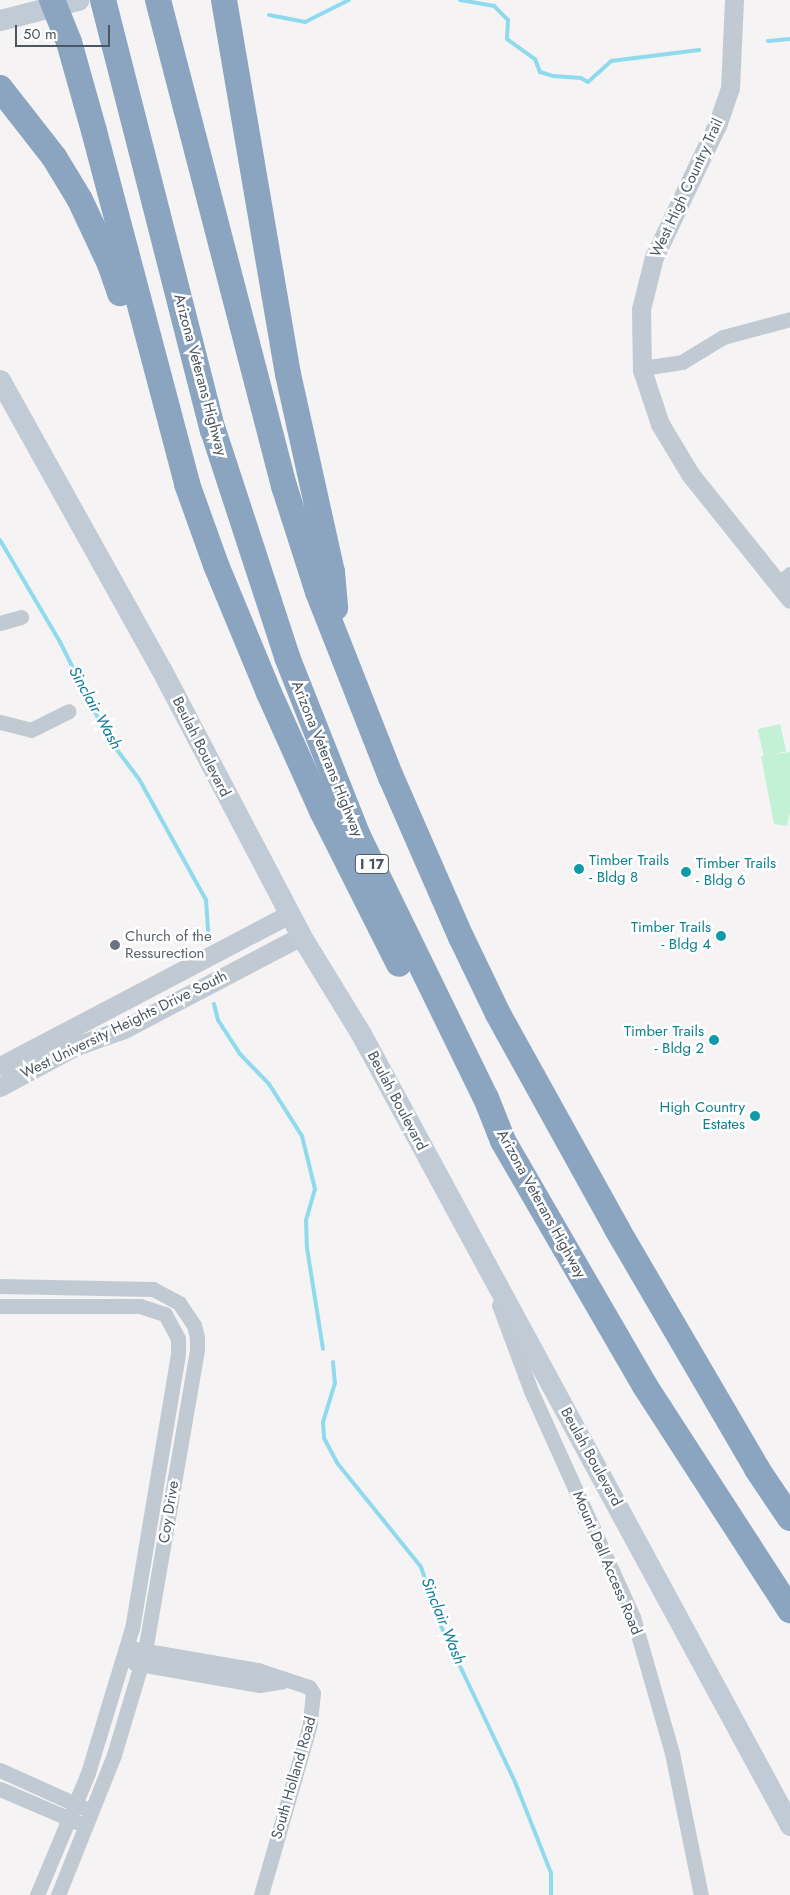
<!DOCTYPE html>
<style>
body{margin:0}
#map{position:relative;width:790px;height:1895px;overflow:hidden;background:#f5f3f3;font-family:Jost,sans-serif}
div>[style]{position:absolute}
.green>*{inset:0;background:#c3f1d5;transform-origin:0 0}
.stream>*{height:4px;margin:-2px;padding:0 2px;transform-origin:2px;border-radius:2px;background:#90daee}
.minor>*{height:15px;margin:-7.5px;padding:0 7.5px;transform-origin:7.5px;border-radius:7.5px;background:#c1cad2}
.tertiary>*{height:19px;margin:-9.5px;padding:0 9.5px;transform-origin:9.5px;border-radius:9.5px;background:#c1cad2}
.secondary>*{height:21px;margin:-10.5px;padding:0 10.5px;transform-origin:10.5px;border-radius:10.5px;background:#c1cbd6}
.motorway>*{height:26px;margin:-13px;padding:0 13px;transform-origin:13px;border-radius:13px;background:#8ba5c1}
.dots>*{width:14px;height:14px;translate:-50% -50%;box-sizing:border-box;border:2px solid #fff;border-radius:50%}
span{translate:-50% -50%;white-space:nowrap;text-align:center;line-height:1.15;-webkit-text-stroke:5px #fff;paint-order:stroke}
.shield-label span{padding:1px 4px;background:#fff;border:1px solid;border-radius:4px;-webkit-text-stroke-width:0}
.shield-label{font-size:14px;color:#4a5661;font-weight:700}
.street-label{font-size:15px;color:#4a5661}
.culture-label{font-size:15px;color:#0d838f}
.left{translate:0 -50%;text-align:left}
.right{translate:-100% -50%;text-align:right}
.worship-label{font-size:15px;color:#5b616d}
.water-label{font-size:16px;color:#0c7c9b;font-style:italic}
.scale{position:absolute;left:15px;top:25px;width:95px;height:22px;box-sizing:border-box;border:2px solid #4a5661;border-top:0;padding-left:6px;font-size:15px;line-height:18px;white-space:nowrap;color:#4a5661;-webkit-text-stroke:4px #fff;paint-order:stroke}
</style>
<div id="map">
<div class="green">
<div style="left:780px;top:724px;width:28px;height:23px;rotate:77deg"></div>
<div style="clip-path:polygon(790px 752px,790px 813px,787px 826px,774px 824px,761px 756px)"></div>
</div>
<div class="stream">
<div style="left:460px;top:0;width:35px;rotate:10deg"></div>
<div style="left:494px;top:6px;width:20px;rotate:45deg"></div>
<div style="left:508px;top:20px;width:19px;rotate:93deg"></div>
<div style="left:507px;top:39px;width:34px;rotate:36deg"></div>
<div style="left:535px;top:59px;width:14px;rotate:69deg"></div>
<div style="left:540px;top:72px;width:14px;rotate:17deg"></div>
<div style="left:553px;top:76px;width:28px;rotate:4deg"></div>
<div style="left:581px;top:78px;width:8px;rotate:30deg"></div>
<div style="left:588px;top:82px;width:31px;rotate:-42deg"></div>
<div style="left:611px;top:61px;width:89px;rotate:-7.1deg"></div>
<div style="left:269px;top:15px;width:37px;rotate:11deg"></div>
<div style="left:305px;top:22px;width:49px;rotate:-26.6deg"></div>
<div style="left:768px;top:41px;width:22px;rotate:-5deg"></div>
<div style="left:0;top:540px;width:118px;rotate:59.5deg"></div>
<div style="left:60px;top:642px;width:107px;rotate:63.4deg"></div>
<div style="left:108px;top:738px;width:51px;rotate:52.9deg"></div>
<div style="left:139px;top:779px;width:138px;rotate:61deg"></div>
<div style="left:206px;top:900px;width:31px;rotate:86deg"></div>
<div style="left:214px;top:1004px;width:16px;rotate:76deg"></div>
<div style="left:218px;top:1020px;width:40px;rotate:57.1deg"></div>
<div style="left:240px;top:1054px;width:42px;rotate:46deg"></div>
<div style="left:269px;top:1084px;width:62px;rotate:57.6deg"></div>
<div style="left:302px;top:1136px;width:55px;rotate:76.2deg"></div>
<div style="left:315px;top:1189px;width:32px;rotate:106deg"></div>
<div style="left:306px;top:1220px;width:28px;rotate:88deg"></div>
<div style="left:307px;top:1248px;width:102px;rotate:81deg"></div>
<div style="left:333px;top:1362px;width:21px;rotate:85deg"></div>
<div style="left:335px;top:1383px;width:41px;rotate:107.1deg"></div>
<div style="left:323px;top:1422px;width:16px;rotate:86deg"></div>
<div style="left:324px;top:1438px;width:30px;rotate:62deg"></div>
<div style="left:338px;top:1464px;width:132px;rotate:51.1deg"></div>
<div style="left:421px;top:1567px;width:60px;rotate:71.6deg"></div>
<div style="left:440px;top:1624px;width:175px;rotate:64.6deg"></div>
<div style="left:515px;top:1782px;width:98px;rotate:68.4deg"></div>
<div style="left:551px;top:1873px;width:22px;rotate:90deg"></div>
</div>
<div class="minor">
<div style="left:642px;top:368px;width:40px;rotate:-8.5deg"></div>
<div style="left:682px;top:362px;width:48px;rotate:-31.4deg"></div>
<div style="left:723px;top:337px;width:69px;rotate:-15deg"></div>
<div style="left:778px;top:584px;width:16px;rotate:-40deg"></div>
<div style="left:0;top:623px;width:22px;rotate:-16deg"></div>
<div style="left:0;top:722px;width:32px;rotate:14deg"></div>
<div style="left:31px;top:730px;width:42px;rotate:-26.6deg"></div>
<div style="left:0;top:1286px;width:153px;rotate:1.1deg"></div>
<div style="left:153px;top:1289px;width:30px;rotate:28deg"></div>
<div style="left:179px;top:1303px;width:27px;rotate:56deg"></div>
<div style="left:194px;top:1325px;width:12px;rotate:76deg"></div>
<div style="left:197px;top:1337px;width:13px;rotate:90deg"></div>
<div style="left:197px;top:1350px;width:305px;rotate:99.8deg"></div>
<div style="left:145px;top:1651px;width:109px;rotate:106.6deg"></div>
<div style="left:114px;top:1755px;width:151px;rotate:111.8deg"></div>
<div style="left:499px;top:1305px;width:92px;rotate:69.6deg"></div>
<div style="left:531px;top:1391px;width:248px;rotate:65.7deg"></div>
<div style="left:633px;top:1617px;width:141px;rotate:74deg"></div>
<div style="left:672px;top:1753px;width:145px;rotate:78.5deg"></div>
<div style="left:0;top:1306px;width:140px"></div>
<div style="left:140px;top:1306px;width:26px;rotate:18deg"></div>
<div style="left:165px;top:1314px;width:27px;rotate:62deg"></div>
<div style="left:178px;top:1338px;width:16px;rotate:90deg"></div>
<div style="left:178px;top:1354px;width:278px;rotate:99.5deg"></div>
<div style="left:132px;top:1628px;width:152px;rotate:106.9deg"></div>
<div style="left:88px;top:1773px;width:132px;rotate:112.7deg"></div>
<div style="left:135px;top:1649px;width:125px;rotate:9.7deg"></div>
<div style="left:258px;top:1670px;width:54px;rotate:18.4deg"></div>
<div style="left:309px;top:1687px;width:7px;rotate:56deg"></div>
<div style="left:313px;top:1693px;width:31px;rotate:96deg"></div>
<div style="left:310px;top:1724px;width:178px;rotate:106deg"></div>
<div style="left:134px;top:1663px;width:127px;rotate:10deg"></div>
<div style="left:259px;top:1685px;width:24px;rotate:-9deg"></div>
<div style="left:0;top:1770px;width:92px;rotate:24.3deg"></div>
<div style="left:0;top:1789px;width:84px;rotate:23.2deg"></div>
</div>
<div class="tertiary">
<div style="left:734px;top:0;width:88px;rotate:92.6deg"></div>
<div style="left:730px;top:88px;width:39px;rotate:109deg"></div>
<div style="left:717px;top:125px;width:146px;rotate:115.5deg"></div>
<div style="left:654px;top:257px;width:54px;rotate:104deg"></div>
<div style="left:641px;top:309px;width:61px;rotate:89.1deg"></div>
<div style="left:642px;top:370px;width:57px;rotate:71.6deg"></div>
<div style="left:660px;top:424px;width:58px;rotate:59deg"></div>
<div style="left:690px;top:474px;width:160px;rotate:51.3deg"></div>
<div style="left:0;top:1066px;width:327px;rotate:-27.7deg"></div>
<div style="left:0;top:1087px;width:86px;rotate:-28.3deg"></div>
<div style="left:76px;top:1046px;width:51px;rotate:-19.5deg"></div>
<div style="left:124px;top:1029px;width:200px;rotate:-27.7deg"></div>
</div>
<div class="secondary">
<div style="left:0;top:20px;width:81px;rotate:-14.4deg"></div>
<div style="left:0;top:380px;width:331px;rotate:60.9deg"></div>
<div style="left:161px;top:669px;width:301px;rotate:62.3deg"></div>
<div style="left:301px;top:936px;width:115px;rotate:58.5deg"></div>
<div style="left:361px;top:1034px;width:900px;rotate:61.53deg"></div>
</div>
<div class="motorway">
<div style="left:52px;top:0;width:45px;rotate:68deg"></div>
<div style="left:69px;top:42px;width:92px;rotate:74.3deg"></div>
<div style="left:94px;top:131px;width:365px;rotate:75.2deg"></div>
<div style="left:187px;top:484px;width:86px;rotate:70.3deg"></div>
<div style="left:216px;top:565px;width:139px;rotate:67.5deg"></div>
<div style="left:269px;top:693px;width:129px;rotate:65.8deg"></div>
<div style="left:322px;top:811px;width:171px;rotate:63.3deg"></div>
<div style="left:103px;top:0;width:444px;rotate:75.7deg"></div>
<div style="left:213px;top:430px;width:239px;rotate:71.9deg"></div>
<div style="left:287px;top:657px;width:190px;rotate:68.4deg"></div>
<div style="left:357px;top:834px;width:294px;rotate:64deg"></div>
<div style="left:486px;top:1098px;width:46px;rotate:68.4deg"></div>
<div style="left:503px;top:1141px;width:283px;rotate:59.9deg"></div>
<div style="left:645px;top:1386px;width:267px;rotate:57.1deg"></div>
<div style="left:158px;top:0;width:502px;rotate:75.47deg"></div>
<div style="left:284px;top:486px;width:111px;rotate:72.2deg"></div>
<div style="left:318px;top:592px;width:199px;rotate:68.5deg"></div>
<div style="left:391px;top:777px;width:175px;rotate:66.4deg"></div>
<div style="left:461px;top:937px;width:85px;rotate:64.3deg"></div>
<div style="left:498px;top:1014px;width:246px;rotate:61deg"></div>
<div style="left:617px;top:1229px;width:278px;rotate:59.7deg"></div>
<div style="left:757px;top:1469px;width:59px;rotate:56deg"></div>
<div style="left:224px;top:0;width:379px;rotate:80.3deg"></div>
<div style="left:288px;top:374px;width:203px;rotate:77.5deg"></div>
<div style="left:332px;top:572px;width:36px;rotate:85deg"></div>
<div style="left:0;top:88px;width:88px;rotate:52deg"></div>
<div style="left:54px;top:157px;width:50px;rotate:58.8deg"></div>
<div style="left:80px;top:200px;width:71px;rotate:64.9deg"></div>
<div style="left:110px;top:264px;width:31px;rotate:71deg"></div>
</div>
<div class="dots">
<div style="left:579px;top:869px;background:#0f9aa8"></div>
<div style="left:686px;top:872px;background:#0f9aa8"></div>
<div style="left:721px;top:936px;background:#0f9aa8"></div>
<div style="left:115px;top:945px;background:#6b7280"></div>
<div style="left:714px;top:1040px;background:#0f9aa8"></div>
<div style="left:755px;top:1116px;background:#0f9aa8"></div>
</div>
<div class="shield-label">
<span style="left:372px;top:864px">I 17</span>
</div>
<div class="street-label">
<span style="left:687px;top:188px;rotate:-65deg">West High Country Trail</span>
<span style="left:200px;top:375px;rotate:75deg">Arizona Veterans Highway</span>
<span style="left:201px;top:747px;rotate:63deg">Beulah Boulevard</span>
<span style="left:327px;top:759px;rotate:68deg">Arizona Veterans Highway</span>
<span style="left:124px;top:1025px;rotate:-26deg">West University Heights Drive South</span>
<span style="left:397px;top:1101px;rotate:62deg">Beulah Boulevard</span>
<span style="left:541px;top:1204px;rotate:61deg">Arizona Veterans Highway</span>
<span style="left:591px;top:1457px;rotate:61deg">Beulah Boulevard</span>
<span style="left:169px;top:1512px;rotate:-81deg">Coy Drive</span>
<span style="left:607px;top:1563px;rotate:67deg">Mount Dell Access Road</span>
<span style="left:294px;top:1778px;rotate:-74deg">South Holland Road</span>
</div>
<div class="culture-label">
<span class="left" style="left:589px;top:869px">Timber Trails<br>- Bldg 8</span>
<span class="left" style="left:696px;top:872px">Timber Trails<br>- Bldg 6</span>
<span class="right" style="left:711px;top:936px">Timber Trails<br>- Bldg 4</span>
<span class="right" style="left:704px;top:1040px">Timber Trails<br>- Bldg 2</span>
<span class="right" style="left:745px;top:1116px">High Country<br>Estates</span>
</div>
<div class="worship-label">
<span class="left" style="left:125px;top:945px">Church of the<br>Ressurection</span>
</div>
<div class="water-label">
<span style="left:95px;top:708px;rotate:61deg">Sinclair Wash</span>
<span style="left:443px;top:1621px;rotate:68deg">Sinclair Wash</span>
</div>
<div class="scale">50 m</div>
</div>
